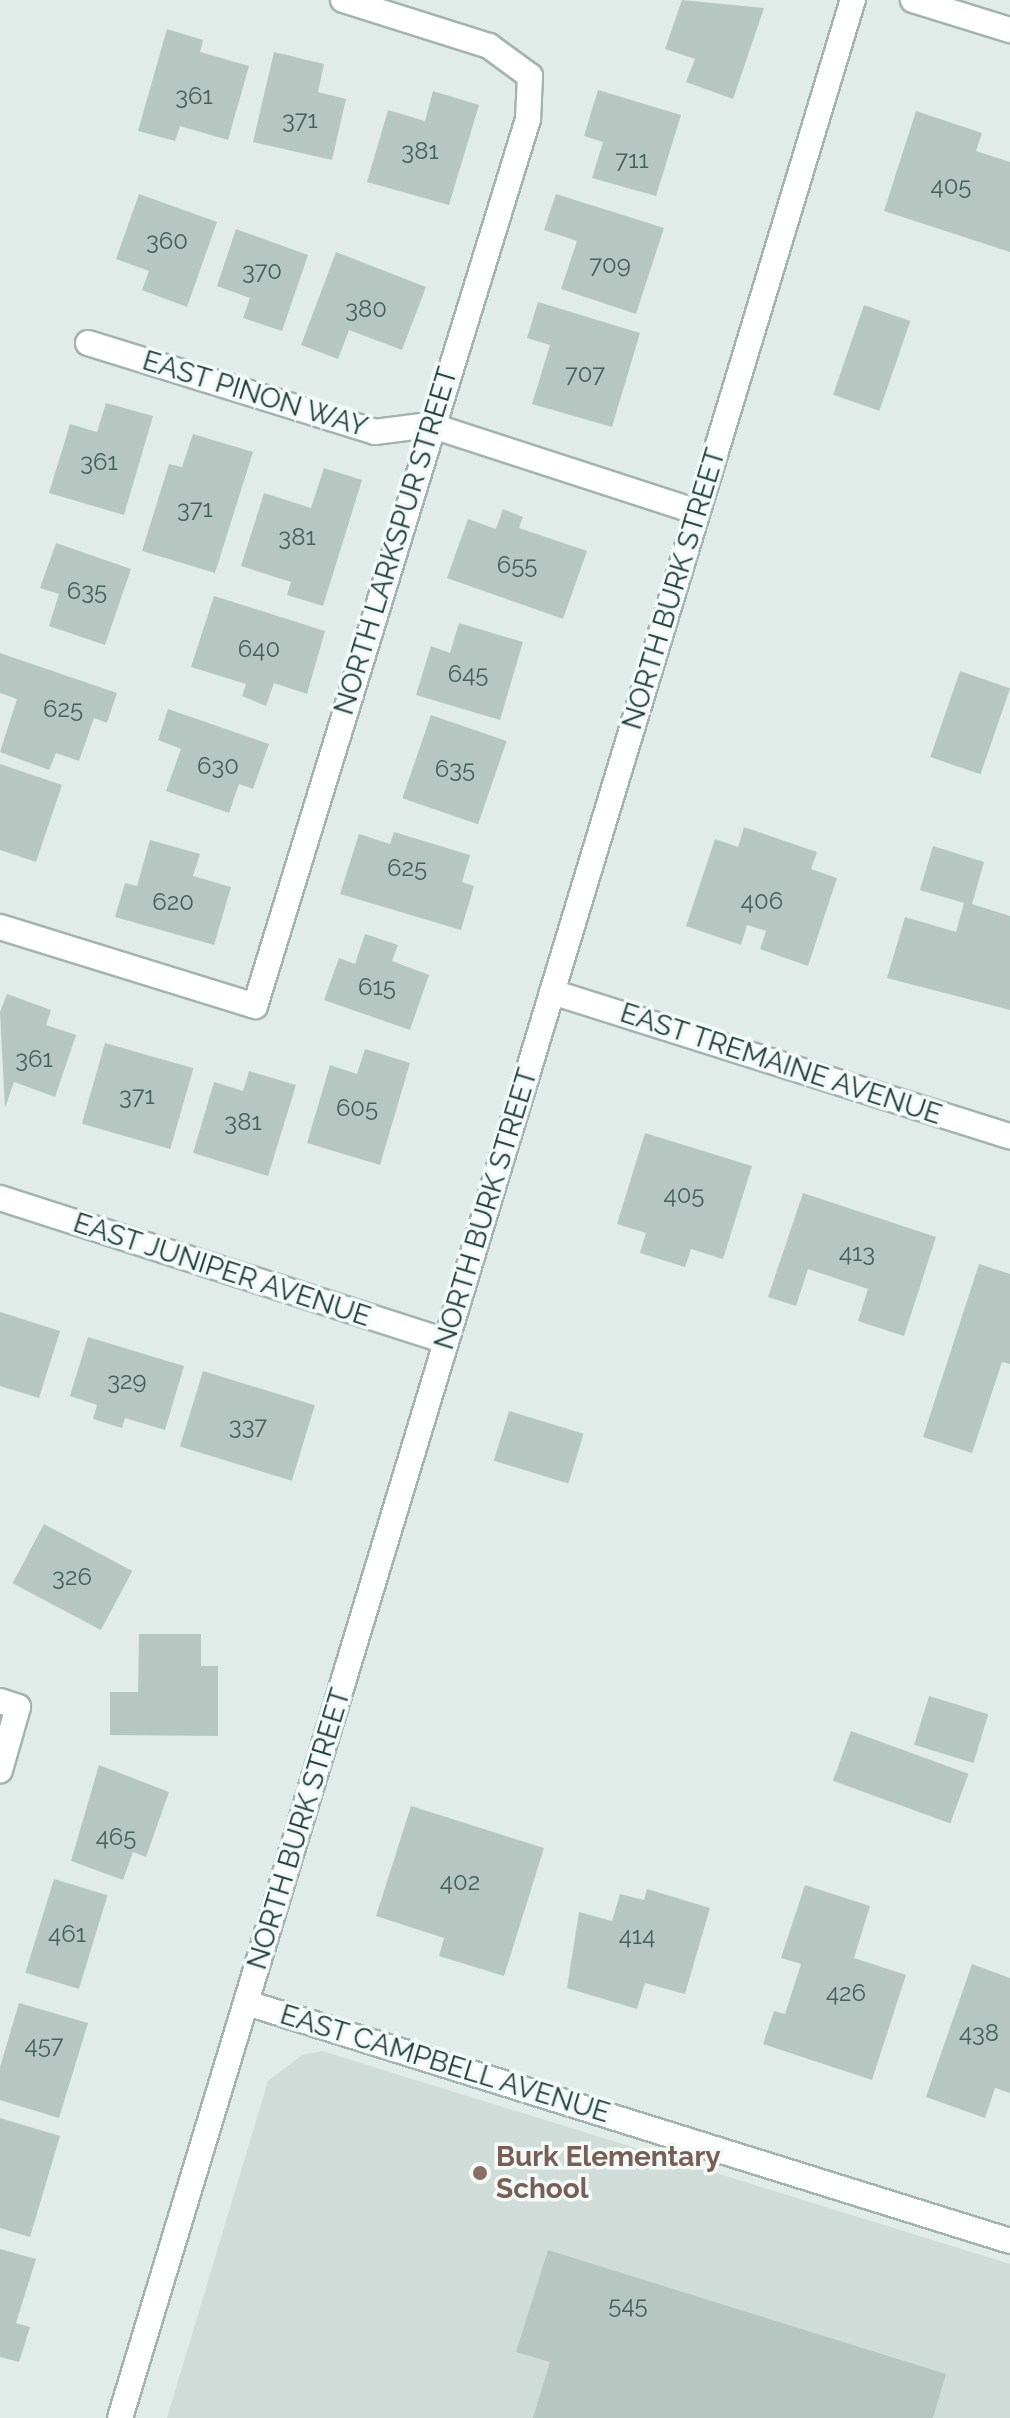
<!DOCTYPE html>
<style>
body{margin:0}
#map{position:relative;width:1010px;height:2418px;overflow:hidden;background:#e1ece8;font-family:Raleway,sans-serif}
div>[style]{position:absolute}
.built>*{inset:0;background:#cfdcd8}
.building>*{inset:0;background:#b6c7c2;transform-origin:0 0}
.roads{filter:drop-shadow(2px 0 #a3b4b0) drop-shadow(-2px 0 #a3b4b0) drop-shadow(0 2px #a3b4b0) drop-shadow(0 -2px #a3b4b0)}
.minor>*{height:24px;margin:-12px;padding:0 12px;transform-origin:12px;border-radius:12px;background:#fff}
.tertiary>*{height:24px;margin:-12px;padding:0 12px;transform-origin:12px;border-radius:12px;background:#fff}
.dots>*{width:22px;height:22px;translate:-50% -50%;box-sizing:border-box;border:4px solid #f2f9f6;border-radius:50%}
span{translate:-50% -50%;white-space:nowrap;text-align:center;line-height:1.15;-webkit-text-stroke:7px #f2f9f6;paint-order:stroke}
.number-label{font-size:24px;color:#46605b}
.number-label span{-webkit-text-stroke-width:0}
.street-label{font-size:28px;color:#203e39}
.education-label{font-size:28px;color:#785e54;font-weight:700}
.left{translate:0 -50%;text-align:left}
</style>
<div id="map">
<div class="built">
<div style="clip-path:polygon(322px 2051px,1010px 2264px,1010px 2418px,167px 2418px,268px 2081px,302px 2055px)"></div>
</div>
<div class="building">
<div style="clip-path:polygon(682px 0,764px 8px,733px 99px,686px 82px,695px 59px,665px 49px)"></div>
<div style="clip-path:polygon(167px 29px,203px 40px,200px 52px,249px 66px,228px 140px,180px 126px,175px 141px,138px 131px)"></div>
<div style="clip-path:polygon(274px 52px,324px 64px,318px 92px,346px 99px,332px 160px,253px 142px)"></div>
<div style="clip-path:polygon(598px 90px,681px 115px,656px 196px,592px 178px,603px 142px,584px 136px)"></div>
<div style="clip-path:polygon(433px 91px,479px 105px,449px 205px,367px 182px,388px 110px,425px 121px)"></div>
<div style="clip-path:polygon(916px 111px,982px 133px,976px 151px,1010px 162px,1010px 252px,884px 211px)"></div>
<div style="clip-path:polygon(139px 194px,217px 222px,187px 307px,142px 290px,149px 271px,116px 259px)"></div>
<div style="clip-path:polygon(556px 194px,664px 228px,636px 314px,561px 289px,577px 241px,544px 230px)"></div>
<div style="clip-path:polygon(236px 229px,308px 255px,282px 331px,243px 318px,250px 298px,217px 286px)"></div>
<div style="clip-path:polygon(336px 252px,426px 287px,402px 350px,349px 330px,338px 359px,301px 345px)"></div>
<div style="clip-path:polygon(538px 302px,640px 333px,612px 427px,532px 404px,550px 345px,527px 338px)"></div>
<div style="left:864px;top:305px;width:49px;height:95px;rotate:19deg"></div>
<div style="clip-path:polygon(106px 403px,153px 416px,124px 515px,49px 493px,70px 424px,97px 432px)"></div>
<div style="clip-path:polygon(193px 434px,253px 452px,215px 573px,142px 551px,169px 464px,182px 467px)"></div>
<div style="clip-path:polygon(324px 468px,362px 480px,323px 606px,287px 595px,291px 582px,241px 566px,264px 493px,311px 508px)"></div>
<div style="clip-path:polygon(503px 509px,523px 517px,519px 528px,587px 551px,563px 619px,447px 578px,468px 519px,496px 529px)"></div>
<div style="clip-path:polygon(56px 543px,131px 569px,105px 645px,49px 626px,59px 594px,40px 588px)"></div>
<div style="clip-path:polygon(214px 596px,325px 631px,307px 694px,274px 683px,266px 706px,242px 696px,246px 684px,191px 667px)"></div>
<div style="clip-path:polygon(459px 623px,523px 642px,500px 720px,416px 695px,431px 646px,450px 653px)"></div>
<div style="clip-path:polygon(0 653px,117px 693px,107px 723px,94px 718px,79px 761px,56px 753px,49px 770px,0 752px,17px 699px,0 693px)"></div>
<div style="left:960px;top:671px;width:53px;height:91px;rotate:19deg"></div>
<div style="clip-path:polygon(168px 709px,269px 744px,253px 789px,239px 784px,229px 813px,166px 791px,181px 749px,158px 740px)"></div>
<div style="left:431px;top:715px;width:80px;height:88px;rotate:19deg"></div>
<div style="clip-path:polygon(0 764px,62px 785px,36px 862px,0 850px)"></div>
<div style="clip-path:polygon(744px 827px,817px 852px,811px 869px,837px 878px,808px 966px,760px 949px,766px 931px,747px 925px,741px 945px,686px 926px,715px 839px,738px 847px)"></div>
<div style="clip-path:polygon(394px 832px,470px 855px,462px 882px,474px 886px,461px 930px,340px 894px,359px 834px,390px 844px)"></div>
<div style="clip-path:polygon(150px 840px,200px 854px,193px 876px,231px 887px,214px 945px,115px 917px,125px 883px,137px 886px)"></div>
<div style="clip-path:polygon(933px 846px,984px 862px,972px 904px,1010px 916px,1010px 1010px,887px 978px,905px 917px,956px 932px,964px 903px,920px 890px)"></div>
<div style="clip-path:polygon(365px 934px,398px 945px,392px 961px,429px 975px,410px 1030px,324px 1000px,339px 958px,355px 964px)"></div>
<div style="clip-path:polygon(7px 994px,51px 1010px,46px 1025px,76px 1035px,55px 1097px,14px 1082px,5px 1108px,0 1012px)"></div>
<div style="left:105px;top:1043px;width:92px;height:84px;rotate:16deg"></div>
<div style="clip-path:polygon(365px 1049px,410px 1063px,380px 1165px,307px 1143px,330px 1065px,357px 1074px)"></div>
<div style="clip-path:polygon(249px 1071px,296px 1085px,268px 1176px,193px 1153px,214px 1082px,243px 1091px)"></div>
<div style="clip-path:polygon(645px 1133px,752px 1166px,723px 1259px,691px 1249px,685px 1267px,640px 1253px,646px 1233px,617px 1224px)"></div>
<div style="clip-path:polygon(803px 1193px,936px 1237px,904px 1336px,858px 1321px,868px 1289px,808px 1269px,796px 1306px,768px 1297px)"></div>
<div style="clip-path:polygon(979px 1264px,1010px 1274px,1010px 1364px,1002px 1362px,972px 1453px,923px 1437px)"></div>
<div style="clip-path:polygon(0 1312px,60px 1331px,39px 1398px,0 1386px)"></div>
<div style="clip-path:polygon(88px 1337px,184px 1366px,165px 1430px,125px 1418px,122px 1428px,93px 1419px,97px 1405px,70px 1396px)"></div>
<div style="left:203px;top:1371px;width:117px;height:79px;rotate:17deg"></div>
<div style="left:509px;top:1411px;width:78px;height:52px;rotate:17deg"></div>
<div style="left:44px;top:1524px;width:100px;height:67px;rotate:28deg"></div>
<div style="clip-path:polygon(139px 1634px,201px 1634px,201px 1666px,218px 1666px,218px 1736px,110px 1735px,110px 1692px,138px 1692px)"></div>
<div style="left:929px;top:1696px;width:62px;height:51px;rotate:17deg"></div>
<div style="left:851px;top:1731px;width:125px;height:53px;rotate:20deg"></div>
<div style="clip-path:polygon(99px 1765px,169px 1792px,146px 1857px,133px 1852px,123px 1880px,71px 1861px)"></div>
<div style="clip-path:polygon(411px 1806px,544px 1848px,504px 1976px,439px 1956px,444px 1938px,376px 1916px)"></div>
<div style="left:54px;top:1879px;width:56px;height:98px;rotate:17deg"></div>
<div style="clip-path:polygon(805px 1885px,870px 1906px,854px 1958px,906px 1975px,872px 2080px,763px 2044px,774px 2011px,785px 2014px,801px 1964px,781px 1958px)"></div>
<div style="clip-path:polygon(647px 1889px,710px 1908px,685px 1994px,645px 1983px,637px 2009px,567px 1988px,579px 1912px,612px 1921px,620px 1894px,644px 1900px)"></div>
<div style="clip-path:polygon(972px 1964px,1010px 1978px,1010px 2093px,995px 2088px,985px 2118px,926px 2097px)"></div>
<div style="clip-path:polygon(19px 2003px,88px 2023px,59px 2118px,0 2100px,0 2067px)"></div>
<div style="clip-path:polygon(0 2118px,60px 2136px,30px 2237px,0 2228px)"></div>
<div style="clip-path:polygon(0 2249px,36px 2259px,16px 2323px,30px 2327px,19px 2362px,0 2357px)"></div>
<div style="clip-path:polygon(548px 2250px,946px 2374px,933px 2418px,533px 2418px,550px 2362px,516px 2352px)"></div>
</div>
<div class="roads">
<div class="minor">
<div style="left:913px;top:0;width:102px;rotate:17.2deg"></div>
<div style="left:88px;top:343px;width:300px;rotate:17.2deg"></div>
<div style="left:375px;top:432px;width:55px;rotate:-7.3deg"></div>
<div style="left:430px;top:425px;width:281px;rotate:18deg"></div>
<div style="left:0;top:927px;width:267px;rotate:17.2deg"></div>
<div style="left:255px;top:1006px;width:928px;rotate:-72.89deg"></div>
<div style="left:528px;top:119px;width:43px;rotate:-87.3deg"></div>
<div style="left:530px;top:76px;width:51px;rotate:-143.8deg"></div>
<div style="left:489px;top:46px;width:153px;rotate:-162.5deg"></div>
<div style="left:552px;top:992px;width:480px;rotate:17.5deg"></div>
<div style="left:0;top:1198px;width:467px;rotate:17.8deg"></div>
<div style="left:0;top:1701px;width:19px;rotate:18deg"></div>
<div style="left:18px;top:1707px;width:66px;rotate:105.9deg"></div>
<div style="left:247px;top:2003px;width:799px;rotate:17.32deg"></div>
</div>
<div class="tertiary">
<div style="left:120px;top:2418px;width:2527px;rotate:-73.14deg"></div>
</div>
</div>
<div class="dots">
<div style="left:480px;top:2173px;background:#8d6e63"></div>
</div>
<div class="number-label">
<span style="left:194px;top:96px">361</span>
<span style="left:300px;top:120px">371</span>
<span style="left:420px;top:151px">381</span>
<span style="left:632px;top:160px">711</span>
<span style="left:951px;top:186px">405</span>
<span style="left:167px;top:241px">360</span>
<span style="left:610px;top:265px">709</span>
<span style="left:262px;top:271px">370</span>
<span style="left:366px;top:309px">380</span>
<span style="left:585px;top:374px">707</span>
<span style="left:99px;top:462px">361</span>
<span style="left:195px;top:509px">371</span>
<span style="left:297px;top:537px">381</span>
<span style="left:517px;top:565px">655</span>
<span style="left:87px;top:591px">635</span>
<span style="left:259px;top:649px">640</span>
<span style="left:468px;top:674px">645</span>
<span style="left:63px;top:709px">625</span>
<span style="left:218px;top:766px">630</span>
<span style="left:455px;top:769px">635</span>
<span style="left:407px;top:868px">625</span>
<span style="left:762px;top:901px">406</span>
<span style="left:173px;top:902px">620</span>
<span style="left:377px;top:987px">615</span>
<span style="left:34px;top:1059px">361</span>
<span style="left:137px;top:1096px">371</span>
<span style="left:357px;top:1108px">605</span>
<span style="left:243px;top:1122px">381</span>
<span style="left:684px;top:1195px">405</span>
<span style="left:857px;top:1253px">413</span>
<span style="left:127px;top:1381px">329</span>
<span style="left:248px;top:1426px">337</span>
<span style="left:72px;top:1577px">326</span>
<span style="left:116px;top:1837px">465</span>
<span style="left:460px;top:1882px">402</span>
<span style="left:67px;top:1934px">461</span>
<span style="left:637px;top:1936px">414</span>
<span style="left:846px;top:1993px">426</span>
<span style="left:979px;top:2033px">438</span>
<span style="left:44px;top:2045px">457</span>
<span style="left:628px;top:2305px">545</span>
</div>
<div class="street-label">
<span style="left:255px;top:394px;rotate:17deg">EAST PINON WAY</span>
<span style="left:396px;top:541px;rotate:-73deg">NORTH LARKSPUR STREET</span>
<span style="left:674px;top:589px;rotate:-73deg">NORTH BURK STREET</span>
<span style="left:781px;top:1064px;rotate:18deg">EAST TREMAINE AVENUE</span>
<span style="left:486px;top:1209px;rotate:-73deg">NORTH BURK STREET</span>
<span style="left:222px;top:1270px;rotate:18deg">EAST JUNIPER AVENUE</span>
<span style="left:299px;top:1829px;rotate:-73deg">NORTH BURK STREET</span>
<span style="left:445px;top:2064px;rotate:17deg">EAST CAMPBELL AVENUE</span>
</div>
<div class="education-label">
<span class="left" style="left:496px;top:2173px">Burk Elementary<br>School</span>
</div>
</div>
